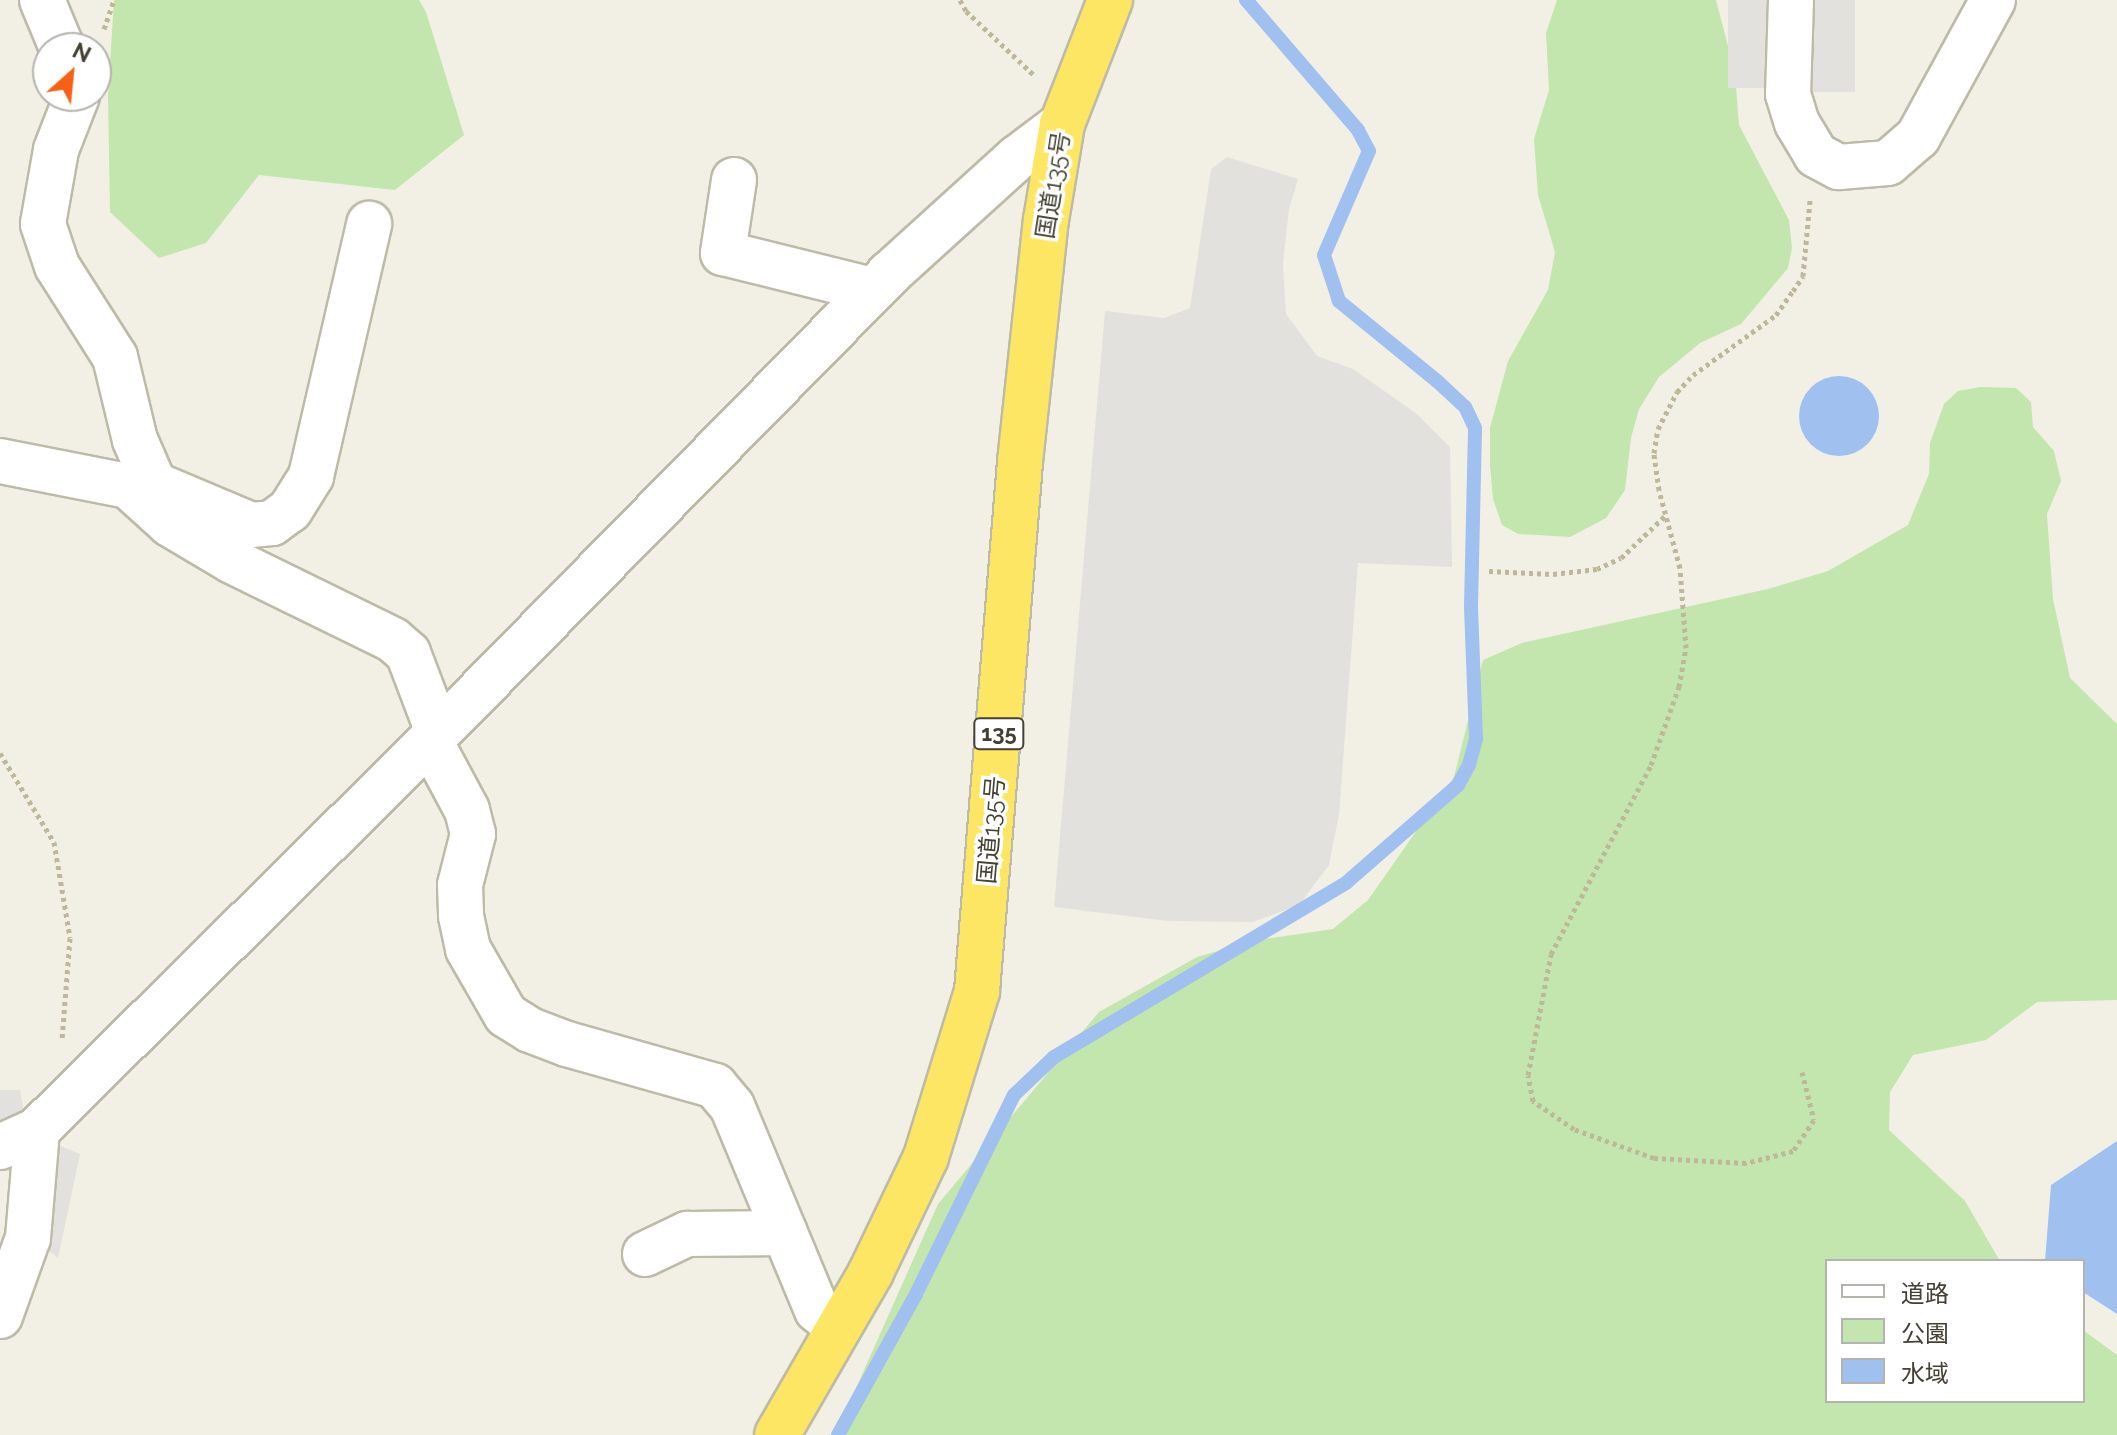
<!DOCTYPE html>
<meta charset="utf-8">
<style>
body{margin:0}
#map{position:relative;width:2117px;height:1435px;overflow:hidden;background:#f2f0e4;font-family:Raleway,"Noto Sans JP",sans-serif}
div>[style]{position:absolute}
.green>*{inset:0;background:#c2e6ad}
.parking>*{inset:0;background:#e2e1dd;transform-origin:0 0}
.water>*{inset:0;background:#a0c0ef}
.round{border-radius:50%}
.stream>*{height:14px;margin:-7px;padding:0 7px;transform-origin:7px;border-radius:7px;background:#a0c0ef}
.path>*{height:5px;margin-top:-2.5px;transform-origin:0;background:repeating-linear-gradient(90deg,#bfb898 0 4px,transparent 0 8px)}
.roads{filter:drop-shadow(2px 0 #bdbaa7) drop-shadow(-2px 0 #bdbaa7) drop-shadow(0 2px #bdbaa7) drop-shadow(0 -2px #bdbaa7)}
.minor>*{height:44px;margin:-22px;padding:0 22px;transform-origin:22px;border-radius:22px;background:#fff}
.highway>*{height:44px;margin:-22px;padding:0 22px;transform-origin:22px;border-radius:22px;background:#fde664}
span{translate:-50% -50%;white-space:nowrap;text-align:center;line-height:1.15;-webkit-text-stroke:7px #fff;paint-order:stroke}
.shield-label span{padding:2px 6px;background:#fff;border:2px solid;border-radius:6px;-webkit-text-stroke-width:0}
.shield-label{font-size:22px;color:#444134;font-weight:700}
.street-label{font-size:24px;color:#444134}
.legend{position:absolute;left:1825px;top:1259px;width:260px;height:144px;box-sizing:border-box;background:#fff;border:2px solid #b4b3ae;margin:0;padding:10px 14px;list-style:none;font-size:24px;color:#444134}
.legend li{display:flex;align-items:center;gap:16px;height:40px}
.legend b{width:40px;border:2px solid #b4b3ae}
.north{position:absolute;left:32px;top:32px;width:80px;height:80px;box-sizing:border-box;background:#fff;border:2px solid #b4b3ae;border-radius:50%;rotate:27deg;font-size:22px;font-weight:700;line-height:32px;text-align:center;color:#444134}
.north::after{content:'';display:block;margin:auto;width:28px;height:36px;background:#f86115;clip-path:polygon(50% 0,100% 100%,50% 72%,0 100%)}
</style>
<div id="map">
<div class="green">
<div style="clip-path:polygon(114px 0,419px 0,426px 12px,464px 135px,395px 190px,259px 175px,206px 243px,159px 258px,110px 212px,108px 96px)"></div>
<div style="clip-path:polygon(1557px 0,1716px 0,1735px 73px,1739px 125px,1789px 220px,1792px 248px,1788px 268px,1741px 324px,1700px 343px,1659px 377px,1639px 409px,1631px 438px,1625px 490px,1606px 518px,1570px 537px,1518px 534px,1502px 525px,1493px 499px,1490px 465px,1490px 428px,1508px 361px,1548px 290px,1555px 252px,1538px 195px,1534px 139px,1549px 90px,1546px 33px)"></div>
<div style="clip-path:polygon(1980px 387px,2016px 388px,2031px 402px,2033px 427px,2054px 451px,2061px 481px,2047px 514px,2053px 599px,2070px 678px,2117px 724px,2117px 1000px,2037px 1002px,1986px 1040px,1913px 1055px,1890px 1092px,1889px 1130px,1965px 1201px,2000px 1261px,1827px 1261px,1827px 1401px,2083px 1401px,2083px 1330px,2117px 1355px,2117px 1435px,835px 1435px,938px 1204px,1099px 1012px,1197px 957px,1252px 941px,1333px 929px,1368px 900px,1454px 777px,1483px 660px,1522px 643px,1768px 589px,1828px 571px,1908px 525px,1929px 474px,1930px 443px,1944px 404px,1958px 391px)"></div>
</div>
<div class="parking">
<div style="left:1728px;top:0;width:42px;height:88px"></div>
<div style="left:1813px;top:0;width:42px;height:92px"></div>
<div style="clip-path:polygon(1227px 157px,1298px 179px,1289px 209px,1283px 264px,1286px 314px,1317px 356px,1353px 369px,1417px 414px,1450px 447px,1452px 567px,1358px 563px,1339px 814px,1329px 865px,1299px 905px,1253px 922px,1168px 921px,1054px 907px,1105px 311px,1164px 318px,1190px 308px,1211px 169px)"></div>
<div style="clip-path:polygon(0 1090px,20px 1090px,24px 1113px,0 1125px)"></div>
<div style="clip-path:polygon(49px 1141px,80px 1154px,58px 1258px,36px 1241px)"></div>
</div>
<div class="water">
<div class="round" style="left:1799px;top:376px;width:80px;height:80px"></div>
<div style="clip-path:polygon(2117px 1141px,2117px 1314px,2083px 1292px,2083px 1261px,2045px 1261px,2051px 1185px)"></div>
</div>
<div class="stream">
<div style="left:838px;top:1435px;width:161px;rotate:-61deg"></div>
<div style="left:916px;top:1294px;width:222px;rotate:-63.8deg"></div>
<div style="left:1014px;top:1095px;width:55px;rotate:-43.5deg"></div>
<div style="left:1054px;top:1057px;width:341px;rotate:-30.8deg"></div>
<div style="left:1347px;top:882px;width:147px;rotate:-41.1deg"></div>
<div style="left:1458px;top:785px;width:23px;rotate:-61deg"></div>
<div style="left:1469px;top:765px;width:28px;rotate:-75deg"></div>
<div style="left:1476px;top:738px;width:132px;rotate:-92.2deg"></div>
<div style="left:1471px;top:606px;width:178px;rotate:-88.7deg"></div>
<div style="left:1475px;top:428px;width:23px;rotate:-115deg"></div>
<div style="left:1465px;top:407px;width:38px;rotate:-137deg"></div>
<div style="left:1437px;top:381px;width:127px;rotate:-140.8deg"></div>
<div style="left:1339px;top:301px;width:48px;rotate:-108.1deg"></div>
<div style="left:1324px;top:255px;width:113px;rotate:-66.6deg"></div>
<div style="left:1369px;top:151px;width:24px;rotate:-118deg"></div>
<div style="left:1358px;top:130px;width:172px;rotate:-130.7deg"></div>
</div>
<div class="path">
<div style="left:960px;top:0;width:13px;rotate:61deg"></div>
<div style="left:966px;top:11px;width:95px;rotate:43.3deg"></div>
<div style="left:104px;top:29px;width:31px;rotate:-71deg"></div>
<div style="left:1489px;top:571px;width:64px;rotate:2.7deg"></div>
<div style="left:1553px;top:574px;width:44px;rotate:-6.5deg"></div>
<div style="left:1597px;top:569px;width:26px;rotate:-25deg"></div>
<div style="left:1621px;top:558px;width:61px;rotate:-43.7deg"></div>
<div style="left:0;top:753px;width:104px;rotate:58.8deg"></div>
<div style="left:54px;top:842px;width:97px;rotate:80.5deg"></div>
<div style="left:70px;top:938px;width:102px;rotate:94.5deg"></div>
<div style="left:1802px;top:1072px;width:49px;rotate:76deg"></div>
<div style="left:1814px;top:1120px;width:37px;rotate:124deg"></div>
<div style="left:1793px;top:1151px;width:49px;rotate:165.7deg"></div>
<div style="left:1746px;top:1163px;width:92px;rotate:-176.9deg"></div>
<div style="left:1654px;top:1158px;width:85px;rotate:-160.1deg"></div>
<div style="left:1574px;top:1129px;width:50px;rotate:-145.7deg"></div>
<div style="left:1533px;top:1101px;width:26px;rotate:-101deg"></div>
<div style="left:1528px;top:1075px;width:123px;rotate:-79.2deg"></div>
<div style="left:1551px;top:954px;width:214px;rotate:-62.1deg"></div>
<div style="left:1651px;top:765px;width:83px;rotate:-70.3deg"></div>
<div style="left:1679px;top:687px;width:40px;rotate:-80deg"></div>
<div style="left:1686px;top:648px;width:80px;rotate:-94.3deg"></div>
<div style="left:1680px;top:568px;width:81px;rotate:-105.1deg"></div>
<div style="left:1659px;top:490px;width:37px;rotate:-98deg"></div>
<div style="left:1654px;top:453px;width:24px;rotate:-81deg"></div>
<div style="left:1658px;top:429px;width:42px;rotate:-62.8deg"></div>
<div style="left:1677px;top:392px;width:23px;rotate:-47deg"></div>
<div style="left:1693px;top:375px;width:102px;rotate:-35.9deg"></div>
<div style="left:1776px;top:315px;width:29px;rotate:-55deg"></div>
<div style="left:1793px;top:291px;width:18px;rotate:-56deg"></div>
<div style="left:1803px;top:276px;width:76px;rotate:-84.7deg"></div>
</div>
<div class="roads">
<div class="minor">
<div style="left:42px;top:0;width:52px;rotate:67.4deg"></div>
<div style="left:1791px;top:0;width:94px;rotate:91.8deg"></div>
<div style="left:1788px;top:94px;width:30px;rotate:73deg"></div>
<div style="left:1797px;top:123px;width:37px;rotate:59deg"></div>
<div style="left:1816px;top:155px;width:26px;rotate:28deg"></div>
<div style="left:1839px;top:167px;width:49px;rotate:-4.7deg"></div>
<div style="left:1888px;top:163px;width:40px;rotate:-41deg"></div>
<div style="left:1918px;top:137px;width:156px;rotate:-61.3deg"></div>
<div style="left:77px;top:96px;width:58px;rotate:111.3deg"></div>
<div style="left:56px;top:150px;width:75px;rotate:100deg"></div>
<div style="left:43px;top:224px;width:44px;rotate:71.6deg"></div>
<div style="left:57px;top:266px;width:108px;rotate:57.5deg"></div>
<div style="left:115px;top:357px;width:85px;rotate:76.5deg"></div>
<div style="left:135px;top:440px;width:48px;rotate:66.6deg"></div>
<div style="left:734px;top:180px;width:74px;rotate:98.6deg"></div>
<div style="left:723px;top:253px;width:154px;rotate:13.9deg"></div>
<div style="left:0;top:461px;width:130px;rotate:11.1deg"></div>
<div style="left:128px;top:486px;width:26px;rotate:-4deg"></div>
<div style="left:154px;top:484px;width:105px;rotate:22.9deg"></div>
<div style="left:251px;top:525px;width:21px;rotate:-5deg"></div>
<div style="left:272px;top:523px;width:22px;rotate:-36deg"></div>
<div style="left:290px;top:510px;width:40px;rotate:-58deg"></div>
<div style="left:311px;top:476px;width:259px;rotate:-77deg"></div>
<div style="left:128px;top:486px;width:57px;rotate:42.1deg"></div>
<div style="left:170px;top:524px;width:72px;rotate:30.8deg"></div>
<div style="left:232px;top:561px;width:179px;rotate:26.1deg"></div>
<div style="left:393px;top:640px;width:20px;rotate:41deg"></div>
<div style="left:408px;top:653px;width:85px;rotate:69.2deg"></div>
<div style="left:430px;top:741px;width:78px;rotate:61.8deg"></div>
<div style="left:467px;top:810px;width:25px;rotate:76deg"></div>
<div style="left:473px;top:834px;width:53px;rotate:104.3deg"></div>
<div style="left:460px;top:885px;width:31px;rotate:88deg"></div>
<div style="left:461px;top:916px;width:34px;rotate:78deg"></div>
<div style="left:468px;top:949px;width:76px;rotate:60.1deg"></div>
<div style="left:506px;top:1015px;width:28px;rotate:32deg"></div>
<div style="left:530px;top:1030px;width:40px;rotate:21deg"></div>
<div style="left:567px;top:1044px;width:154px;rotate:15.8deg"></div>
<div style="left:715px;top:1086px;width:26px;rotate:50deg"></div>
<div style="left:732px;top:1106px;width:221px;rotate:67.4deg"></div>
<div style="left:817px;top:1310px;width:28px;rotate:39deg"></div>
<div style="left:0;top:1147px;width:41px;rotate:-24.7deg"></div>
<div style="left:37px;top:1130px;width:553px;rotate:-44.71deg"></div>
<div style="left:430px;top:741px;width:655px;rotate:-45.49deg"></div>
<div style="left:889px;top:274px;width:173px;rotate:-42.2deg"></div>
<div style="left:1017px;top:158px;width:56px;rotate:-37.1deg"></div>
<div style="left:645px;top:1254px;width:47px;rotate:-25.5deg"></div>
<div style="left:687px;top:1234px;width:98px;rotate:-0.6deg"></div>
<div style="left:0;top:1316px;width:83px;rotate:-70.3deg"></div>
<div style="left:28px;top:1238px;width:108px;rotate:-85.2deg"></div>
</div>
<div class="highway">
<div style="left:777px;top:1435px;width:188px;rotate:-60deg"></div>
<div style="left:871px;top:1272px;width:127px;rotate:-64.4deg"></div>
<div style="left:926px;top:1157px;width:174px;rotate:-72.9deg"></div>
<div style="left:977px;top:991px;width:531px;rotate:-85.35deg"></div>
<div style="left:1020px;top:462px;width:243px;rotate:-83.9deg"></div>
<div style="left:1046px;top:220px;width:97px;rotate:-80.5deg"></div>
<div style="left:1062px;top:124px;width:133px;rotate:-68.8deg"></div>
</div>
</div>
<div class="shield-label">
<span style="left:999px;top:734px">135</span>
</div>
<div class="street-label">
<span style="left:1053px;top:185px;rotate:-81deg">国道135号</span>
<span style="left:991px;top:830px;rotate:-85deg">国道135号</span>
</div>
<ul class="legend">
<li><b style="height:10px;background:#fff"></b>道路</li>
<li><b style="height:22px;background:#c2e6ad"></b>公園</li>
<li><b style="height:22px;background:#a0c0ef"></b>水域</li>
</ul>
<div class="north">N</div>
</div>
